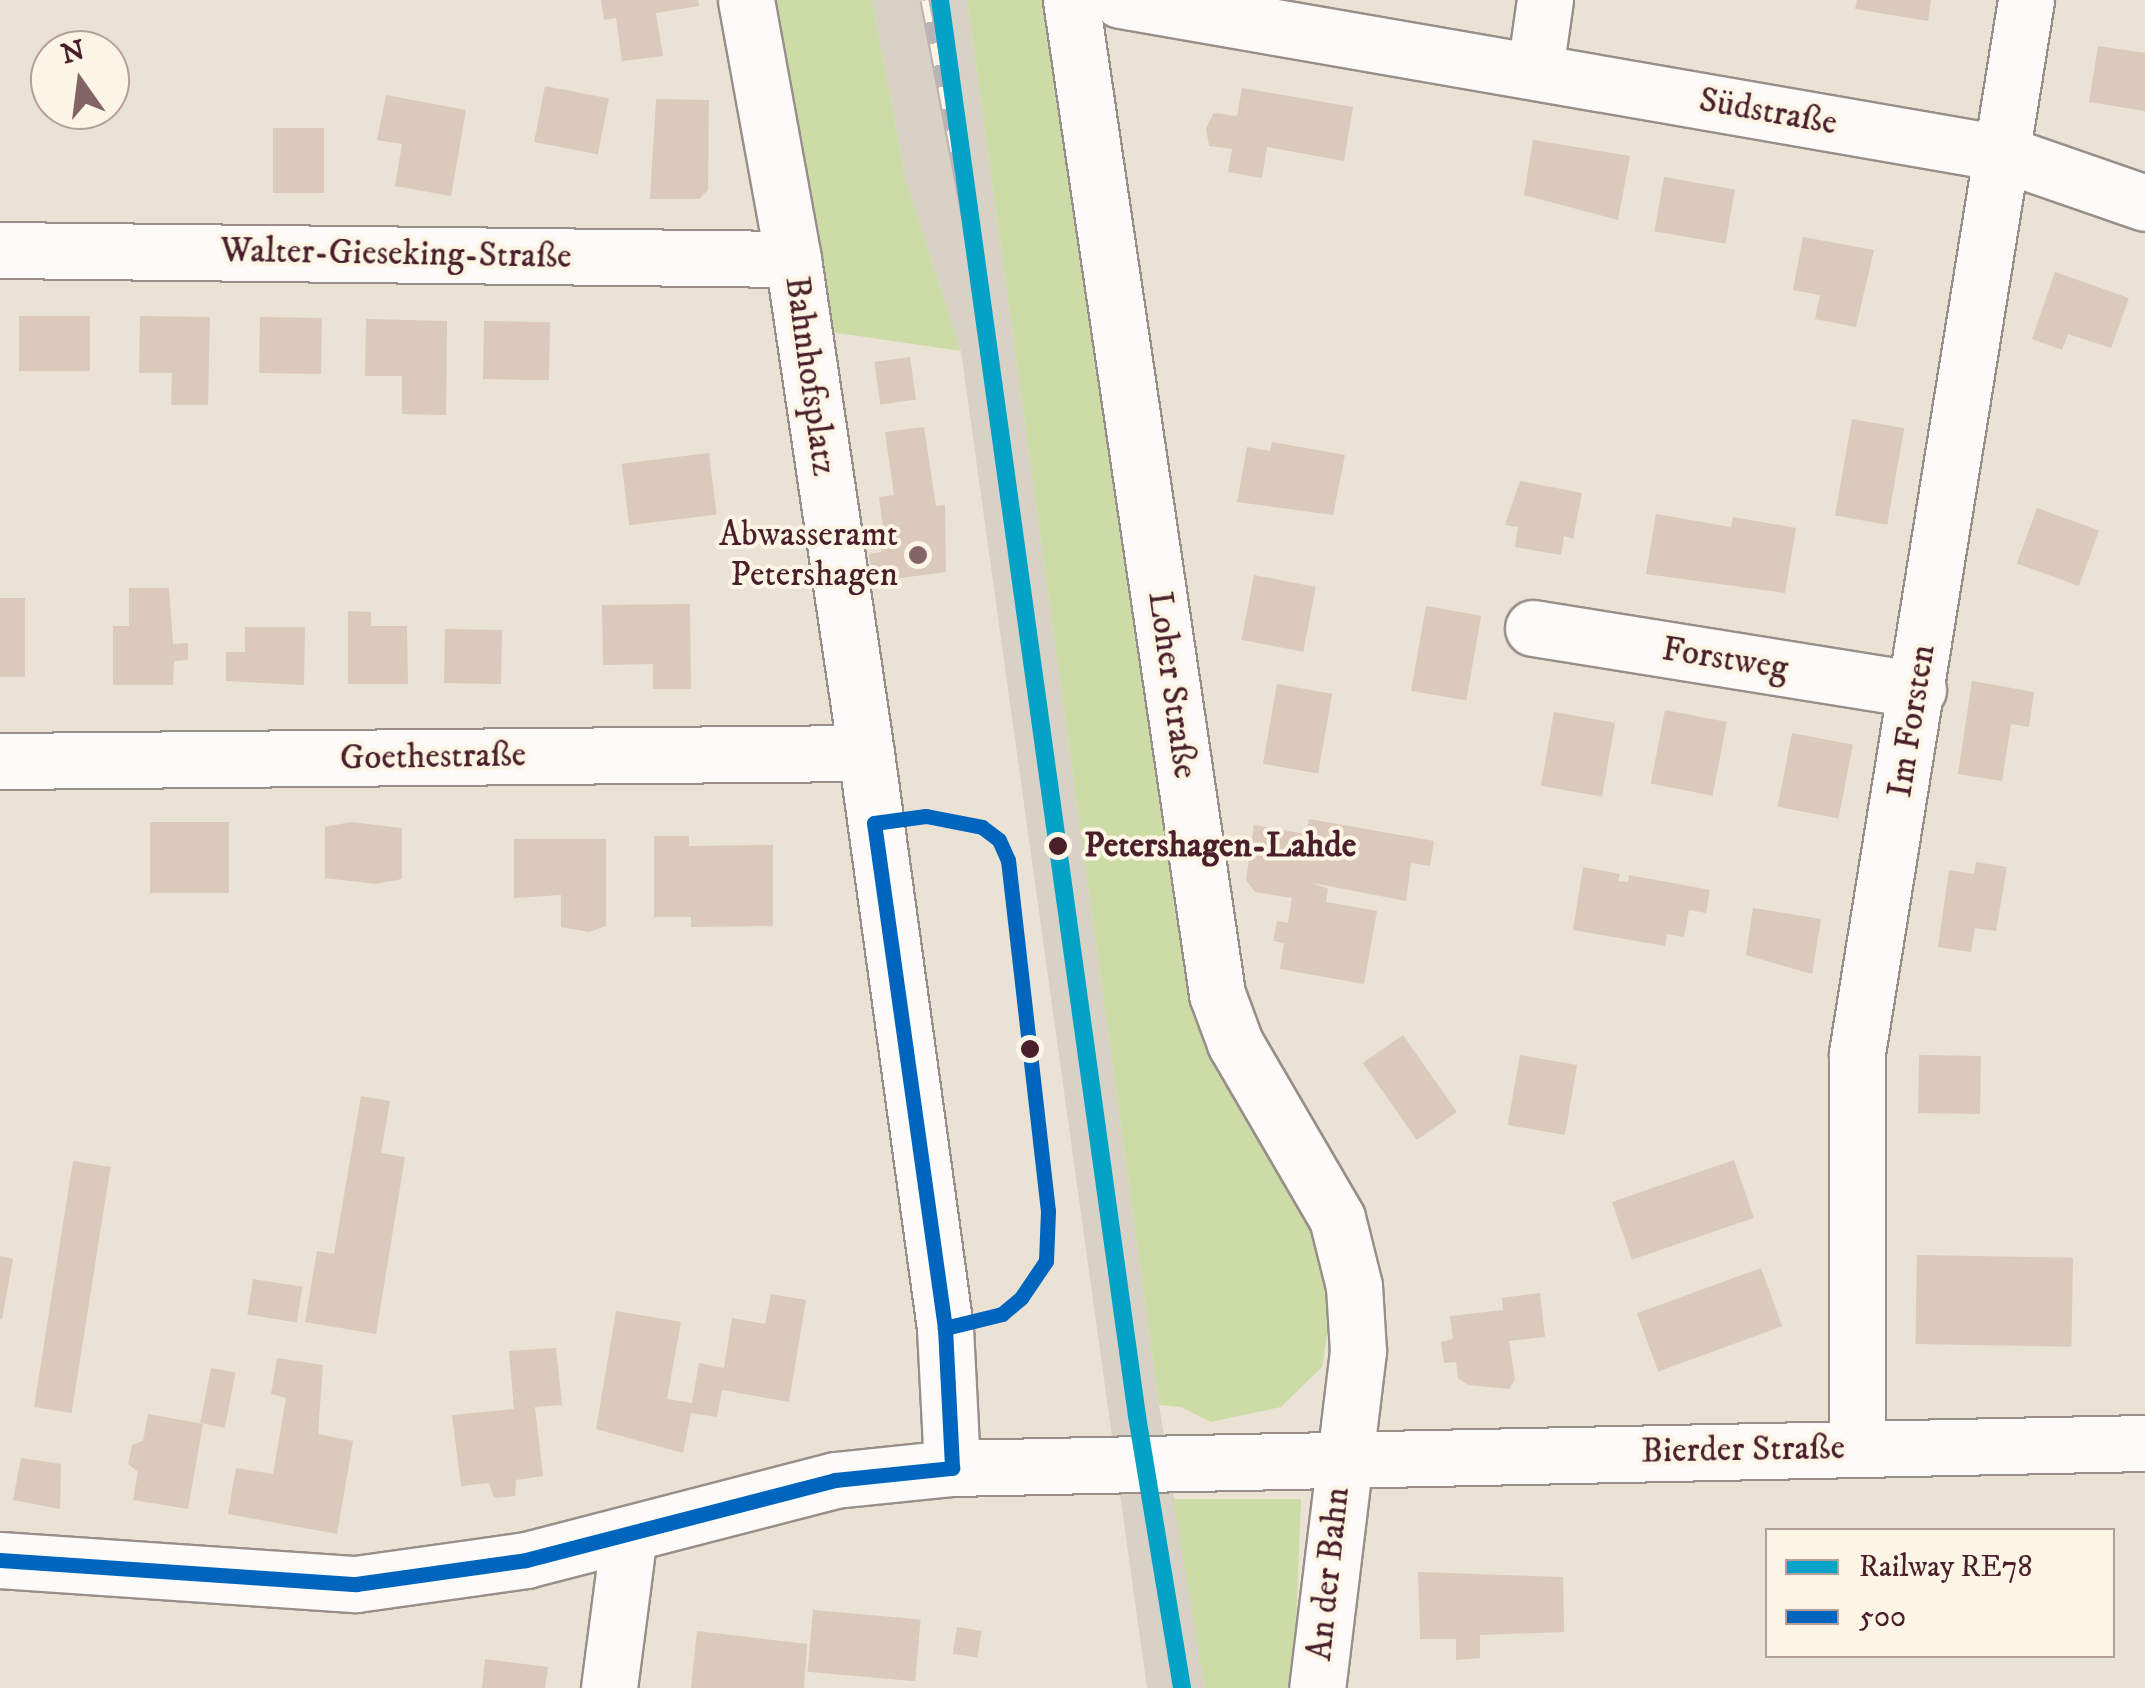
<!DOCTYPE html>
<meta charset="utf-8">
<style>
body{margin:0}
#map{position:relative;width:2145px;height:1688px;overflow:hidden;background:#eae2d4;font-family:"IM FELL DW Pica",serif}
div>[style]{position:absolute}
.industrial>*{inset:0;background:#d8d1c5}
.green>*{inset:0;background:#cddca6}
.building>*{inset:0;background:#dbc9bb;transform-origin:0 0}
.roads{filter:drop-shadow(2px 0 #998e89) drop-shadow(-2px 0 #998e89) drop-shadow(0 2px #998e89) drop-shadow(0 -2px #998e89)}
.minor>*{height:55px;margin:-27.5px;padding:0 27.5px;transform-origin:27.5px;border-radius:27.5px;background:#fcfbf9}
.rail>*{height:11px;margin-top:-5.5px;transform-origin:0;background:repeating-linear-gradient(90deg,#fcf5e5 0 22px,#bab3b3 0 44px);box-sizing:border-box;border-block:2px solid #bab3b3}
.bus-1>*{height:15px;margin:-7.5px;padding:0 7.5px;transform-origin:7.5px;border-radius:7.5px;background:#0065bd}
.rail-1>*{height:18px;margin:-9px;padding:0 9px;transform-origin:9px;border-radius:9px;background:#04a2c6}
.dots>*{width:28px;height:28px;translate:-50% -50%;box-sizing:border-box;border:5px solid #fcf5e5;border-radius:50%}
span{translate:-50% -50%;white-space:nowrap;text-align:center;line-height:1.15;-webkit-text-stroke:8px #fcf5e5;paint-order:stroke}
.street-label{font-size:35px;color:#4a1f2b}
.poi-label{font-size:35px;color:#4a1f2b}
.right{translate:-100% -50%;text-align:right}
.stop-label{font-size:35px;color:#4a1f2b;font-weight:700}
.left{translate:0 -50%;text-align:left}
.legend{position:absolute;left:1765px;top:1528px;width:350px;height:130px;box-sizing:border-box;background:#fcf5e5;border:2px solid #b59f9b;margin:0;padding:12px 18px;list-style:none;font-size:30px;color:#4a1f2b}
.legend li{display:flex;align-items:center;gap:20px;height:50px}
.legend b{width:50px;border:2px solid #b59f9b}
.north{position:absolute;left:30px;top:30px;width:100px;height:100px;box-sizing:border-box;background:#fcf5e5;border:2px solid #b59f9b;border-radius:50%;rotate:346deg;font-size:28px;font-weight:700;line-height:40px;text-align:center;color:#4a1f2b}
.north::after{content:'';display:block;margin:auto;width:35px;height:45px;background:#826366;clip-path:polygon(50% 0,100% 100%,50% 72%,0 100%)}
</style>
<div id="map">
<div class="industrial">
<div style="clip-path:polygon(872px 0,967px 0,1159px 1405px,1205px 1688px,1147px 1688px,961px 351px,906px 181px)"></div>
</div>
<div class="green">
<div style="clip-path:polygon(726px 0,872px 0,906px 181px,961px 351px,776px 324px)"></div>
<div style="clip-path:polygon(967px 0,1044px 0,1197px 1007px,1310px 1193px,1326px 1268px,1330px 1317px,1322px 1367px,1281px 1407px,1211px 1422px,1181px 1407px,1159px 1405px)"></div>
<div style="clip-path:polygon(1173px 1499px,1301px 1499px,1294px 1688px,1205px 1688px)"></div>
</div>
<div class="building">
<div style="clip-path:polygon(601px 0,698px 0,699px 6px,656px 13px,663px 56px,622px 61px,616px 18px,604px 20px)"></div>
<div style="clip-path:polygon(1857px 0,1931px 0,1928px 21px,1855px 9px)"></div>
<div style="clip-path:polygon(2098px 46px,2145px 53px,2145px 111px,2089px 102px)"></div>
<div style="left:545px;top:86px;width:65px;height:57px;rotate:11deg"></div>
<div style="clip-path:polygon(1242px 88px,1353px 107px,1344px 161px,1267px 147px,1262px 178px,1228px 172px,1232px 149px,1209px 146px,1206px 128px,1214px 113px,1237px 116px)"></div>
<div style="clip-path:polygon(386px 95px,466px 110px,451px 196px,395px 186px,402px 144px,377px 140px)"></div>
<div style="clip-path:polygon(656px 99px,709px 100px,708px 190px,699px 199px,650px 199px)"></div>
<div style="left:273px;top:128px;width:51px;height:65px"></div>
<div style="clip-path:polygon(1533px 140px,1630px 156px,1618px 220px,1524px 195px)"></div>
<div style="left:1664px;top:177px;width:72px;height:55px;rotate:10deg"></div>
<div style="clip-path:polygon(1803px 237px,1874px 250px,1856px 327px,1815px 319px,1820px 295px,1793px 290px)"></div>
<div style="clip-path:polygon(2055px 272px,2129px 298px,2111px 348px,2068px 334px,2062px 350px,2032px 339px)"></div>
<div style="left:19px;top:316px;width:71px;height:55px"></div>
<div style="clip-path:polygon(140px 316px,210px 317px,208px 405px,171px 405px,172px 373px,139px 373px)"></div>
<div style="left:260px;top:317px;width:62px;height:56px;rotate:1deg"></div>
<div style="clip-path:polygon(366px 319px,447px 321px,446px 415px,402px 414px,402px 376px,365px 376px)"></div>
<div style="left:484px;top:321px;width:66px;height:58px;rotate:1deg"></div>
<div style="left:910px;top:357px;width:43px;height:36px;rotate:82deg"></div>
<div style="left:1852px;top:419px;width:53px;height:98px;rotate:10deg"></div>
<div style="clip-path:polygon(924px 427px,936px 506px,945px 505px,946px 572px,885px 580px,884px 570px,872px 572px,869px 554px,881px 552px,885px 541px,879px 497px,894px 495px,885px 432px)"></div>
<div style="clip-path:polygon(1272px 442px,1345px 455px,1333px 515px,1237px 502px,1247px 447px,1270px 451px)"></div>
<div style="left:709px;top:453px;width:62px;height:88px;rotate:83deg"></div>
<div style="clip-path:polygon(1520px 481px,1582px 493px,1573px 539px,1564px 536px,1561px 555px,1515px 547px,1518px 527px,1505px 525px)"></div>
<div style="left:2037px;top:508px;width:66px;height:59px;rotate:20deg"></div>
<div style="clip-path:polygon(1656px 514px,1731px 527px,1733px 517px,1796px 528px,1785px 593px,1646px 574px)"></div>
<div style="left:1254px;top:575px;width:63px;height:66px;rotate:11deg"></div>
<div style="clip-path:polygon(129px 588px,169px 588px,173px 644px,188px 643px,188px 660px,174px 661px,173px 685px,113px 685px,113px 626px,129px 626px)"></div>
<div style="left:0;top:598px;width:25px;height:79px"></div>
<div style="clip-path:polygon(690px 604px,691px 689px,653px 689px,653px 664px,603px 665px,602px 605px)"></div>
<div style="left:1426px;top:606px;width:56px;height:86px;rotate:10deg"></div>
<div style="clip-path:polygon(348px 611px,371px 612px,371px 626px,407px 626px,408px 684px,348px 684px)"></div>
<div style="clip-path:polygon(245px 627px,305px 627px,304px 685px,226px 681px,226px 652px,245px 652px)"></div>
<div style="left:445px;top:629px;width:57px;height:54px;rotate:1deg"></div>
<div style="clip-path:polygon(1972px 681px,2034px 692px,2029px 727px,2011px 724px,2002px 781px,1958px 774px)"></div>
<div style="left:1277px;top:684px;width:56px;height:81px;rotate:10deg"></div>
<div style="left:1665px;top:710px;width:63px;height:75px;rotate:11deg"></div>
<div style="left:1554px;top:712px;width:62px;height:75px;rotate:10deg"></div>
<div style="left:1792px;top:733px;width:62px;height:75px;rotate:11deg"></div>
<div style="clip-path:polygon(1309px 819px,1434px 841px,1430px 866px,1411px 863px,1406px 901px,1313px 883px,1328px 889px,1326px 902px,1377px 911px,1364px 984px,1280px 969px,1284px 943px,1273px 941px,1277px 921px,1288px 923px,1292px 898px,1255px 892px,1246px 880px,1254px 825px,1306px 834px)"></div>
<div style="left:150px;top:822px;width:79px;height:71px"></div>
<div style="clip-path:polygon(351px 822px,402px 828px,402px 879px,376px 884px,325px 878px,325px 827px)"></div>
<div style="clip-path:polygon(654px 836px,689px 836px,689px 846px,773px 845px,773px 926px,691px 927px,691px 917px,654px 917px)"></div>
<div style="clip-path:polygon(514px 839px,606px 839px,606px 926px,589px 932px,561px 927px,561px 895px,514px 898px)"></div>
<div style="clip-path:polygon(1976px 862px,2007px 867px,1996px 931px,1975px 928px,1971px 952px,1938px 947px,1949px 870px,1974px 874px)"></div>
<div style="clip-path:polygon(1583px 867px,1620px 874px,1618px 881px,1628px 882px,1629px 875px,1710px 890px,1706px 913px,1689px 910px,1684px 937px,1667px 934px,1665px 946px,1573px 930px)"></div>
<div style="clip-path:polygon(1753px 908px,1821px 919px,1812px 974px,1746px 955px)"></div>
<div style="left:1403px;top:1035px;width:94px;height:49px;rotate:55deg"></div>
<div style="left:1520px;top:1055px;width:58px;height:71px;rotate:10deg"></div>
<div style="left:1919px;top:1055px;width:62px;height:58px;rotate:1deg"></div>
<div style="clip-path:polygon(361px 1096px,390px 1101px,381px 1153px,405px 1157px,376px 1334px,305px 1322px,317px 1251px,334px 1254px)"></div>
<div style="left:1734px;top:1160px;width:61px;height:129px;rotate:71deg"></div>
<div style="left:73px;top:1161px;width:38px;height:249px;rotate:9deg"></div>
<div style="left:1917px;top:1255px;width:156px;height:89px;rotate:1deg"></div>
<div style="clip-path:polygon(0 1256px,13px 1259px,2px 1319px,0 1319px)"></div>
<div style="left:1761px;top:1268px;width:62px;height:132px;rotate:70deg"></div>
<div style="left:253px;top:1279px;width:50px;height:36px;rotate:9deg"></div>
<div style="clip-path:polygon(1540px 1293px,1545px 1337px,1509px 1341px,1515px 1379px,1509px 1389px,1468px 1385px,1458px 1378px,1456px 1362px,1444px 1363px,1441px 1342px,1453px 1339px,1450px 1316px,1503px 1310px,1502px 1298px)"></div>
<div style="clip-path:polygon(771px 1294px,806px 1300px,789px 1402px,722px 1390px,717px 1417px,691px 1413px,683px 1453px,596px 1429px,616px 1311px,681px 1322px,667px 1399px,692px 1403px,699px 1363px,724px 1368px,732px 1318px,765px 1324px)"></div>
<div style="clip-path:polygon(556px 1348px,562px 1405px,535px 1407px,543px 1476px,516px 1480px,515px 1496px,494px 1498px,489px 1483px,461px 1486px,452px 1415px,514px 1409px,509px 1351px)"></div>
<div style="clip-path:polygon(277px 1358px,323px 1365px,318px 1434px,353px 1441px,337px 1534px,228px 1514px,236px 1468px,273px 1474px,286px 1398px,271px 1394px)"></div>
<div style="left:211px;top:1368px;width:25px;height:56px;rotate:11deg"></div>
<div style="clip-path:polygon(148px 1414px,203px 1424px,188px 1509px,133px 1500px,138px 1472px,128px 1464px,132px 1445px,143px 1441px)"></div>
<div style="clip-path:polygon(21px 1458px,61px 1464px,60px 1509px,13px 1500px)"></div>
<div style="clip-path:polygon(1418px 1572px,1563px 1577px,1564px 1632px,1480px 1635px,1480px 1658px,1456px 1660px,1456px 1639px,1420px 1639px)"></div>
<div style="left:813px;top:1610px;width:108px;height:62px;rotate:5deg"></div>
<div style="left:957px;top:1627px;width:25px;height:27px;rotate:9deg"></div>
<div style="clip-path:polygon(697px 1631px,807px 1644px,804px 1688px,691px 1688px)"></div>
<div style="clip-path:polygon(485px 1659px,548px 1667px,545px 1688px,482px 1688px)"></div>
</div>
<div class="roads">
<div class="minor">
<div style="left:746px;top:0;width:263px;rotate:79.7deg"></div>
<div style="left:793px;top:259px;width:499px;rotate:81.6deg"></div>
<div style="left:866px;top:753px;width:580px;rotate:82.18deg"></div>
<div style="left:945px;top:1328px;width:140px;rotate:87.1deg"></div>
<div style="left:1071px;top:0;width:1005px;rotate:81.64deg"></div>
<div style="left:1217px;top:994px;width:52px;rotate:69.8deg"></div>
<div style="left:1235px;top:1043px;width:203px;rotate:59.8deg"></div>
<div style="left:1337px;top:1218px;width:70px;rotate:76deg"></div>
<div style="left:1354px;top:1286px;width:65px;rotate:86.5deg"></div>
<div style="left:1358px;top:1351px;width:339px;rotate:96.9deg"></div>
<div style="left:1120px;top:0;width:894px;rotate:9.85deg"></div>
<div style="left:2001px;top:153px;width:152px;rotate:19.1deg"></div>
<div style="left:1535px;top:70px;width:71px;rotate:-81.9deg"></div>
<div style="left:0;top:250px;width:793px;rotate:0.65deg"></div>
<div style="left:1533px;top:628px;width:390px;rotate:9.1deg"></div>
<div style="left:0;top:761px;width:866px;rotate:-0.53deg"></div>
<div style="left:1857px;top:1447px;width:394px;rotate:-90deg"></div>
<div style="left:1857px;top:1053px;width:1066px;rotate:-80.88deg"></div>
<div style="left:0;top:1560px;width:357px;rotate:3.9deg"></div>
<div style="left:356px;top:1584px;width:172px;rotate:-8deg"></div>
<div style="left:526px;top:1560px;width:319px;rotate:-14.5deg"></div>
<div style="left:835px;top:1480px;width:118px;rotate:-5.9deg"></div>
<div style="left:952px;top:1468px;width:1193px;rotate:-1.2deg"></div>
<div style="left:609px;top:1688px;width:155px;rotate:-82.6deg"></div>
</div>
</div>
<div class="rail">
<div style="left:925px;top:0;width:281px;rotate:79.1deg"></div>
</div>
<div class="bus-1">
<div style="left:926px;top:816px;width:57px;rotate:11.1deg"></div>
<div style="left:982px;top:827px;width:21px;rotate:37deg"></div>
<div style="left:999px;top:840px;width:22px;rotate:66deg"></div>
<div style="left:1008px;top:860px;width:353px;rotate:83.5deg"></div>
<div style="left:1048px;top:1211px;width:50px;rotate:92.3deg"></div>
<div style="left:1046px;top:1261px;width:45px;rotate:124deg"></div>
<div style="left:1021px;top:1298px;width:25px;rotate:140deg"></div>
<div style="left:1002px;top:1314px;width:59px;rotate:166.2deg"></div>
<div style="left:945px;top:1328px;width:510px;rotate:-98deg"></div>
<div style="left:874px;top:823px;width:52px;rotate:-7.7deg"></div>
<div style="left:945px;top:1328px;width:140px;rotate:87.1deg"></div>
<div style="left:0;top:1560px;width:357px;rotate:3.9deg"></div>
<div style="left:356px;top:1584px;width:172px;rotate:-8deg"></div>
<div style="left:526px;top:1560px;width:319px;rotate:-14.5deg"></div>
<div style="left:835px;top:1480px;width:118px;rotate:-5.9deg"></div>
</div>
<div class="rail-1">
<div style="left:940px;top:0;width:1430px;rotate:82.08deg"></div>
<div style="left:1137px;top:1416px;width:276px;rotate:80.6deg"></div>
</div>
<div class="dots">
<div style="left:918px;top:555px;background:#826366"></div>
<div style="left:1058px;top:846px;background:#4a1f2b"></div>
<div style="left:1030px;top:1049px;background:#4a1f2b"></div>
</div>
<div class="street-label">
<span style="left:1768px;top:112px;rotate:10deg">Südstraße</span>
<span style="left:396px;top:254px;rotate:1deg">Walter-Gieseking-Straße</span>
<span style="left:810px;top:376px;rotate:82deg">Bahnhofsplatz</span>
<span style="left:1725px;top:659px;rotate:9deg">Forstweg</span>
<span style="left:1172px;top:685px;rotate:82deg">Loher Straße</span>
<span style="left:1912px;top:721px;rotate:-81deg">Im Forsten</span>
<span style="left:433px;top:757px;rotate:-1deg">Goethestraße</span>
<span style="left:1743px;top:1450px;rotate:-1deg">Bierder Straße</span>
<span style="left:1329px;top:1574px;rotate:-84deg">An der Bahn</span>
</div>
<div class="poi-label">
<span class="right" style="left:898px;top:555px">Abwasseramt<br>Petershagen</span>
</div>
<div class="stop-label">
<span class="left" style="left:1084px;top:846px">Petershagen-Lahde</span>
</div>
<ul class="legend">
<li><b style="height:12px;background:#04a2c6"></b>Railway RE78</li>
<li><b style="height:12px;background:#0065bd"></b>500</li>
</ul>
<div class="north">N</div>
</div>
